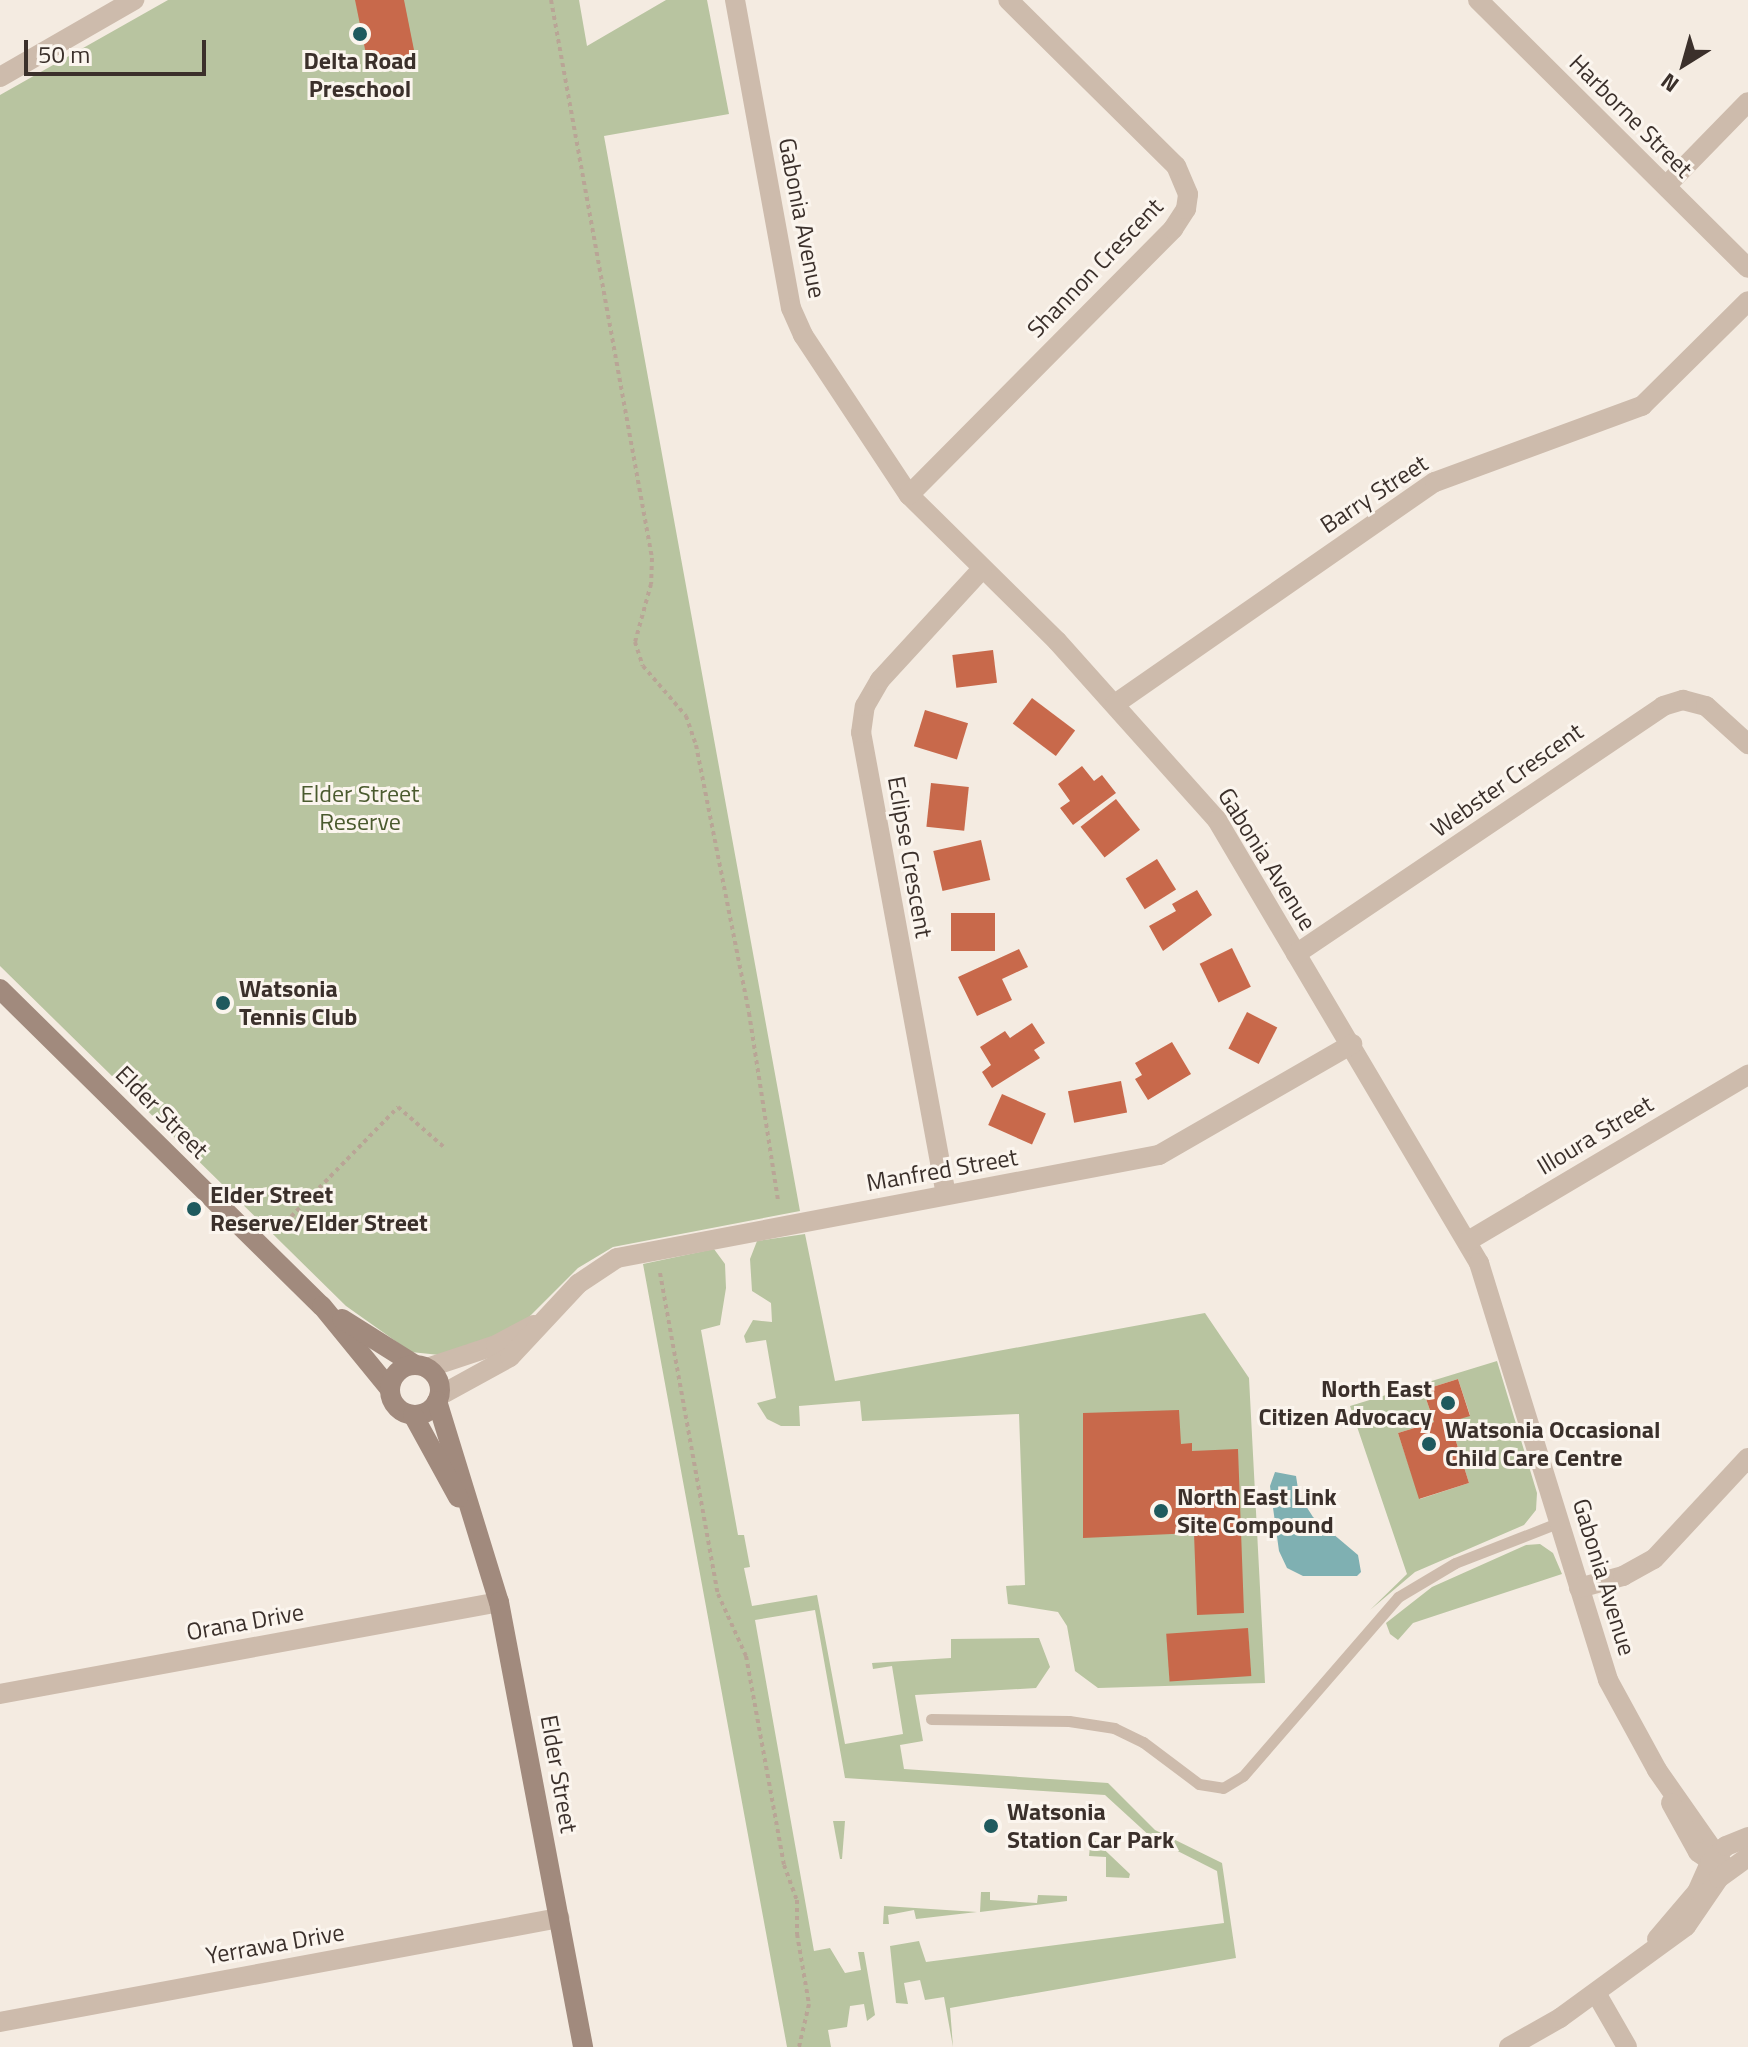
<!DOCTYPE html>
<style>
body{margin:0}
#map{position:relative;width:1748px;height:2047px;overflow:hidden;background:#f4ebe1;font-family:"Titillium Web",sans-serif}
div>[style]{position:absolute}
.green>*{inset:0;background:#b8c4a0}
.water>*{inset:0;background:#7fb0b2}
.building>*{inset:0;background:#c8694b;transform-origin:0 0}
.path>*{height:4px;margin-top:-2px;transform-origin:0;background:repeating-linear-gradient(90deg,#b9a596 0 4px,transparent 0 8px)}
.lane>*{height:11px;margin:-5.5px;padding:0 5.5px;transform-origin:5.5px;border-radius:5.5px;background:#cdbbac}
.street>*{height:20px;margin:-10px;padding:0 10px;transform-origin:10px;border-radius:10px;background:#cdbbac}
.secondary>*{height:20px;margin:-10px;padding:0 10px;transform-origin:10px;border-radius:10px;background:#a18a7d}
.secondary>.ring{margin:-10px;padding:0;box-sizing:content-box;background:none;border:20px solid #a18a7d;border-radius:50%}
.dots>*{width:22px;height:22px;translate:-50% -50%;box-sizing:border-box;border:4px solid #fbf5ee;border-radius:50%}
span{translate:-50% -50%;white-space:nowrap;text-align:center;line-height:1.15;-webkit-text-stroke:6px #fbf5ee;paint-order:stroke}
.poi-label{font-size:24px;color:#3b302b;font-weight:700}
.left{translate:0 -50%;text-align:left}
.right{translate:-100% -50%;text-align:right}
.street-label{font-size:24px;color:#3b302b}
.park-label{font-size:24px;color:#4a5a2e}
.north{position:absolute;left:1644px;top:24px;width:80px;height:80px;-webkit-text-stroke:6px #fbf5ee;paint-order:stroke;rotate:217deg;font-size:22px;font-weight:700;line-height:32px;text-align:center;color:#3b302b}
.north::after{content:'';display:block;margin:auto;width:28px;height:36px;background:#3b302b;clip-path:polygon(50% 0,100% 100%,50% 72%,0 100%)}
.scale{position:absolute;left:24px;top:40px;width:182px;height:36px;box-sizing:border-box;border:4px solid #3b302b;border-top:0;padding-left:10px;font-size:24px;line-height:28px;white-space:nowrap;color:#3b302b;-webkit-text-stroke:6px #fbf5ee;paint-order:stroke}
</style>
<div id="map">
<div class="green">
<div style="clip-path:polygon(168px 0,579px 0,587px 46px,666px 0,707px 0,729px 114px,604px 136px,800px 1211px,613px 1247px,578px 1268px,523px 1323px,449px 1356px,411px 1352px,346px 1306px,0 966px,0 95px)"></div>
<div style="clip-path:polygon(805px 1234px,835px 1381px,1205px 1313px,1249px 1378px,1265px 1683px,1098px 1688px,1075px 1671px,1067px 1626px,1058px 1612px,1008px 1604px,1006px 1586px,1025px 1585px,1019px 1414px,862px 1421px,860px 1401px,799px 1406px,800px 1426px,781px 1426px,767px 1419px,757px 1403px,776px 1398px,766px 1340px,746px 1343px,744px 1336px,753px 1320px,772px 1322px,771px 1303px,752px 1291px,750px 1259px,757px 1241px)"></div>
<div style="clip-path:polygon(714px 1249px,725px 1264px,726px 1288px,720px 1325px,701px 1330px,738px 1535px,744px 1535px,750px 1567px,744px 1568px,752px 1606px,817px 1595px,845px 1744px,903px 1734px,892px 1666px,873px 1669px,872px 1663px,951px 1658px,951px 1639px,1039px 1638px,1050px 1667px,1036px 1688px,915px 1695px,923px 1741px,900px 1745px,904px 1769px,1108px 1783px,1155px 1830px,1222px 1863px,1236px 1958px,950px 2008px,953px 2047px,944px 1997px,925px 2000px,920px 1980px,904px 1983px,908px 2004px,896px 2003px,890px 1946px,919px 1941px,926px 1962px,1224px 1923px,1217px 1871px,1152px 1838px,1105px 1795px,845px 1778px,815px 1610px,755px 1620px,814px 1951px,830px 1948px,845px 1973px,861px 1970px,858px 1952px,864px 1952px,875px 2015px,867px 2021px,864px 2004px,850px 2006px,847px 2027px,828px 2030px,831px 2047px,787px 2047px,643px 1264px)"></div>
<div style="clip-path:polygon(evenodd,1497px 1361px,1537px 1493px,1536px 1510px,1524px 1525px,1415px 1572px,1370px 1610px,1407px 1574px,1350px 1406px,1497px 1361px,1458px 1379px,1470px 1415px,1450px 1422px,1469px 1483px,1420px 1499px,1398px 1433px,1434px 1422px,1423px 1390px,1458px 1379px)"></div>
<div style="clip-path:polygon(1540px 1544px,1553px 1553px,1562px 1574px,1413px 1623px,1398px 1640px,1390px 1634px,1386px 1623px,1432px 1587px,1526px 1545px)"></div>
<div style="clip-path:polygon(833px 1821px,845px 1821px,842px 1859px,840px 1859px)"></div>
<div style="clip-path:polygon(1091px 1837px,1130px 1874px,1129px 1878px,1106px 1877px,1106px 1857px,1089px 1856px)"></div>
<div style="clip-path:polygon(981px 1892px,990px 1892px,990px 1900px,1037px 1903px,1038px 1895px,1067px 1896px,1067px 1901px,980px 1912px)"></div>
<div style="clip-path:polygon(884px 1906px,977px 1912px,916px 1919px,914px 1910px,888px 1915px,889px 1924px,883px 1924px)"></div>
</div>
<div class="water">
<div style="clip-path:polygon(1275px 1472px,1296px 1476px,1299px 1495px,1313px 1517px,1358px 1555px,1361px 1572px,1357px 1576px,1303px 1576px,1287px 1568px,1279px 1551px,1270px 1486px)"></div>
</div>
<div class="building">
<div style="clip-path:polygon(355px 0,404px 0,415px 55px,368px 64px)"></div>
<div style="left:993px;top:650px;width:33px;height:41px;rotate:83deg"></div>
<div style="left:1032px;top:698px;width:54px;height:32px;rotate:37deg"></div>
<div style="left:925px;top:710px;width:45px;height:38px;rotate:17deg"></div>
<div style="clip-path:polygon(1082px 766px,1094px 781px,1102px 775px,1116px 793px,1073px 825px,1060px 808px,1070px 801px,1058px 784px)"></div>
<div style="left:931px;top:783px;width:38px;height:44px;rotate:6deg"></div>
<div style="left:1116px;top:799px;width:39px;height:45px;rotate:52deg"></div>
<div style="left:981px;top:840px;width:41px;height:49px;rotate:77deg"></div>
<div style="left:1157px;top:859px;width:36px;height:37px;rotate:58deg"></div>
<div style="clip-path:polygon(1197px 890px,1212px 915px,1163px 951px,1149px 926px,1176px 911px,1172px 904px)"></div>
<div style="left:995px;top:913px;width:38px;height:44px;rotate:90deg"></div>
<div style="left:1232px;top:948px;width:43px;height:36px;rotate:64deg"></div>
<div style="clip-path:polygon(1019px 949px,1028px 967px,1002px 979px,1012px 1000px,977px 1016px,958px 977px)"></div>
<div style="left:1247px;top:1012px;width:34px;height:41px;rotate:27deg"></div>
<div style="clip-path:polygon(1032px 1023px,1045px 1043px,1034px 1050px,1040px 1058px,992px 1088px,982px 1072px,991px 1065px,980px 1047px,1005px 1031px,1010px 1038px)"></div>
<div style="clip-path:polygon(1172px 1042px,1191px 1074px,1148px 1100px,1135px 1079px,1142px 1075px,1135px 1063px)"></div>
<div style="left:1121px;top:1081px;width:32px;height:54px;rotate:79deg"></div>
<div style="left:1002px;top:1094px;width:48px;height:34px;rotate:24deg"></div>
<div style="clip-path:polygon(1458px 1379px,1470px 1416px,1450px 1422px,1469px 1483px,1419px 1499px,1398px 1433px,1434px 1422px,1423px 1390px)"></div>
<div style="clip-path:polygon(1179px 1410px,1181px 1444px,1192px 1443px,1192px 1451px,1238px 1449px,1244px 1613px,1197px 1615px,1194px 1533px,1083px 1538px,1083px 1413px)"></div>
<div style="left:1248px;top:1628px;width:48px;height:82px;rotate:86deg"></div>
</div>
<div class="path">
<div style="left:551px;top:0;width:567px;rotate:79.74deg"></div>
<div style="left:652px;top:558px;width:26px;rotate:92deg"></div>
<div style="left:651px;top:584px;width:60px;rotate:105.4deg"></div>
<div style="left:635px;top:642px;width:25px;rotate:72deg"></div>
<div style="left:643px;top:666px;width:66px;rotate:49.3deg"></div>
<div style="left:686px;top:716px;width:31px;rotate:71deg"></div>
<div style="left:696px;top:745px;width:273px;rotate:78.8deg"></div>
<div style="left:749px;top:1013px;width:190px;rotate:81.2deg"></div>
<div style="left:280px;top:1228px;width:169px;rotate:-45.7deg"></div>
<div style="left:398px;top:1107px;width:62px;rotate:41.1deg"></div>
<div style="left:660px;top:1273px;width:326px;rotate:79.8deg"></div>
<div style="left:718px;top:1594px;width:68px;rotate:65.7deg"></div>
<div style="left:746px;top:1656px;width:212px;rotate:79.7deg"></div>
<div style="left:784px;top:1865px;width:37px;rotate:70deg"></div>
<div style="left:797px;top:1900px;width:34px;rotate:90deg"></div>
<div style="left:797px;top:1934px;width:71px;rotate:80.3deg"></div>
<div style="left:809px;top:2004px;width:44px;rotate:103.1deg"></div>
<div style="left:1494px;top:1428px;width:6px;rotate:-18deg"></div>
<div style="left:1470px;top:1452px;width:8px;rotate:-30deg"></div>
</div>
<div class="lane">
<div style="left:931px;top:1719px;width:138px;rotate:0.8deg"></div>
<div style="left:1069px;top:1721px;width:46px;rotate:8.8deg"></div>
<div style="left:1114px;top:1728px;width:32px;rotate:26deg"></div>
<div style="left:1143px;top:1742px;width:70px;rotate:36.9deg"></div>
<div style="left:1199px;top:1784px;width:24px;rotate:9deg"></div>
<div style="left:1223px;top:1788px;width:23px;rotate:-31deg"></div>
<div style="left:1243px;top:1776px;width:237px;rotate:-49.1deg"></div>
<div style="left:1398px;top:1597px;width:66px;rotate:-30.8deg"></div>
<div style="left:1455px;top:1563px;width:113px;rotate:-21.3deg"></div>
</div>
<div class="street">
<div style="left:735px;top:0;width:313px;rotate:79.7deg"></div>
<div style="left:791px;top:308px;width:30px;rotate:66deg"></div>
<div style="left:803px;top:335px;width:192px;rotate:56.5deg"></div>
<div style="left:909px;top:495px;width:208px;rotate:44.6deg"></div>
<div style="left:1057px;top:641px;width:240px;rotate:48.2deg"></div>
<div style="left:1217px;top:820px;width:515px;rotate:59.4deg"></div>
<div style="left:1479px;top:1263px;width:436px;rotate:72.8deg"></div>
<div style="left:1608px;top:1680px;width:102px;rotate:61.4deg"></div>
<div style="left:1657px;top:1770px;width:122px;rotate:55deg"></div>
<div style="left:1478px;top:0;width:380px;rotate:44.8deg"></div>
<div style="left:0;top:77px;width:155px;rotate:-29.9deg"></div>
<div style="left:1666px;top:186px;width:117px;rotate:-45.7deg"></div>
<div style="left:909px;top:495px;width:375px;rotate:-45.2deg"></div>
<div style="left:1173px;top:229px;width:24px;rotate:-57deg"></div>
<div style="left:1186px;top:209px;width:15px;rotate:-82deg"></div>
<div style="left:1188px;top:194px;width:30px;rotate:-113deg"></div>
<div style="left:1176px;top:166px;width:236px;rotate:-135.3deg"></div>
<div style="left:1115px;top:704px;width:389px;rotate:-34.8deg"></div>
<div style="left:1435px;top:482px;width:221px;rotate:-20.2deg"></div>
<div style="left:1642px;top:406px;width:149px;rotate:-44.7deg"></div>
<div style="left:1296px;top:954px;width:443px;rotate:-34deg"></div>
<div style="left:1663px;top:706px;width:21px;rotate:-17deg"></div>
<div style="left:1683px;top:700px;width:24px;rotate:15deg"></div>
<div style="left:1706px;top:706px;width:57px;rotate:42.1deg"></div>
<div style="left:946px;top:1195px;width:470px;rotate:-100.4deg"></div>
<div style="left:861px;top:733px;width:27px;rotate:-82deg"></div>
<div style="left:865px;top:706px;width:30px;rotate:-60deg"></div>
<div style="left:880px;top:680px;width:151px;rotate:-47.4deg"></div>
<div style="left:1468px;top:1241px;width:326px;rotate:-30.7deg"></div>
<div style="left:427px;top:1368px;width:73px;rotate:-18.4deg"></div>
<div style="left:496px;top:1345px;width:43px;rotate:-27.8deg"></div>
<div style="left:439px;top:1396px;width:81px;rotate:-28.8deg"></div>
<div style="left:510px;top:1357px;width:100px;rotate:-47deg"></div>
<div style="left:578px;top:1284px;width:47px;rotate:-33.7deg"></div>
<div style="left:617px;top:1258px;width:552px;rotate:-10.76deg"></div>
<div style="left:1159px;top:1155px;width:223px;rotate:-29.9deg"></div>
<div style="left:1579px;top:1588px;width:46px;rotate:-15.3deg"></div>
<div style="left:1623px;top:1576px;width:35px;rotate:-29deg"></div>
<div style="left:1654px;top:1559px;width:138px;rotate:-47.1deg"></div>
<div style="left:0;top:1694px;width:507px;rotate:-10.45deg"></div>
<div style="left:1671px;top:1803px;width:56px;rotate:61.1deg"></div>
<div style="left:1698px;top:1852px;width:28px;rotate:35deg"></div>
<div style="left:1657px;top:1939px;width:62px;rotate:-49.6deg"></div>
<div style="left:1697px;top:1892px;width:32px;rotate:-66deg"></div>
<div style="left:1710px;top:1863px;width:23px;rotate:-47deg"></div>
<div style="left:1726px;top:1846px;width:24px;rotate:-22deg"></div>
<div style="left:1596px;top:1993px;width:62px;rotate:60.1deg"></div>
<div style="left:0;top:2022px;width:569px;rotate:-10.54deg"></div>
<div style="left:1509px;top:2047px;width:59px;rotate:-29.6deg"></div>
<div style="left:1560px;top:2018px;width:156px;rotate:-36.1deg"></div>
<div style="left:1686px;top:1926px;width:58px;rotate:-55.5deg"></div>
<div style="left:1719px;top:1878px;width:36px;rotate:-36deg"></div>
</div>
<div class="secondary">
<div style="left:0;top:989px;width:452px;rotate:44.6deg"></div>
<div style="left:322px;top:1306px;width:107px;rotate:50.7deg"></div>
<div style="left:342px;top:1319px;width:86px;rotate:32.2deg"></div>
<div class="ring" style="left:390px;top:1365px;width:30px;height:30px"></div>
<div style="left:437px;top:1401px;width:210px;rotate:72.9deg"></div>
<div style="left:499px;top:1602px;width:453px;rotate:79.3deg"></div>
<div style="left:413px;top:1415px;width:94px;rotate:61.2deg"></div>
</div>
<div class="dots">
<div style="left:360px;top:34px;background:#1f5a5e"></div>
<div style="left:223px;top:1003px;background:#1f5a5e"></div>
<div style="left:194px;top:1209px;background:#1f5a5e"></div>
<div style="left:1448px;top:1403px;background:#1f5a5e"></div>
<div style="left:1429px;top:1444px;background:#1f5a5e"></div>
<div style="left:1161px;top:1511px;background:#1f5a5e"></div>
<div style="left:991px;top:1826px;background:#1f5a5e"></div>
</div>
<div class="poi-label">
<span style="left:360px;top:75px">Delta Road<br>Preschool</span>
<span class="left" style="left:239px;top:1003px">Watsonia<br>Tennis Club</span>
<span class="left" style="left:210px;top:1209px">Elder Street<br>Reserve/Elder Street</span>
<span class="right" style="left:1432px;top:1403px">North East<br>Citizen Advocacy</span>
<span class="left" style="left:1445px;top:1444px">Watsonia Occasional<br>Child Care Centre</span>
<span class="left" style="left:1177px;top:1511px">North East Link<br>Site Compound</span>
<span class="left" style="left:1007px;top:1826px">Watsonia<br>Station Car Park</span>
</div>
<div class="street-label">
<span style="left:1631px;top:116px;rotate:45deg">Harborne Street</span>
<span style="left:802px;top:218px;rotate:79deg">Gabonia Avenue</span>
<span style="left:1095px;top:268px;rotate:-46deg">Shannon Crescent</span>
<span style="left:1374px;top:494px;rotate:-33deg">Barry Street</span>
<span style="left:1507px;top:780px;rotate:-35deg">Webster Crescent</span>
<span style="left:910px;top:857px;rotate:80deg">Eclipse Crescent</span>
<span style="left:1267px;top:859px;rotate:58deg">Gabonia Avenue</span>
<span style="left:162px;top:1112px;rotate:45deg">Elder Street</span>
<span style="left:1595px;top:1135px;rotate:-31deg">Illoura Street</span>
<span style="left:942px;top:1170px;rotate:-10deg">Manfred Street</span>
<span style="left:1604px;top:1577px;rotate:73deg">Gabonia Avenue</span>
<span style="left:245px;top:1622px;rotate:-10deg">Orana Drive</span>
<span style="left:559px;top:1774px;rotate:80deg">Elder Street</span>
<span style="left:275px;top:1944px;rotate:-10deg">Yerrawa Drive</span>
</div>
<div class="park-label">
<span style="left:360px;top:808px">Elder Street<br>Reserve</span>
</div>
<div class="north">N</div>
<div class="scale">50 m</div>
</div>
